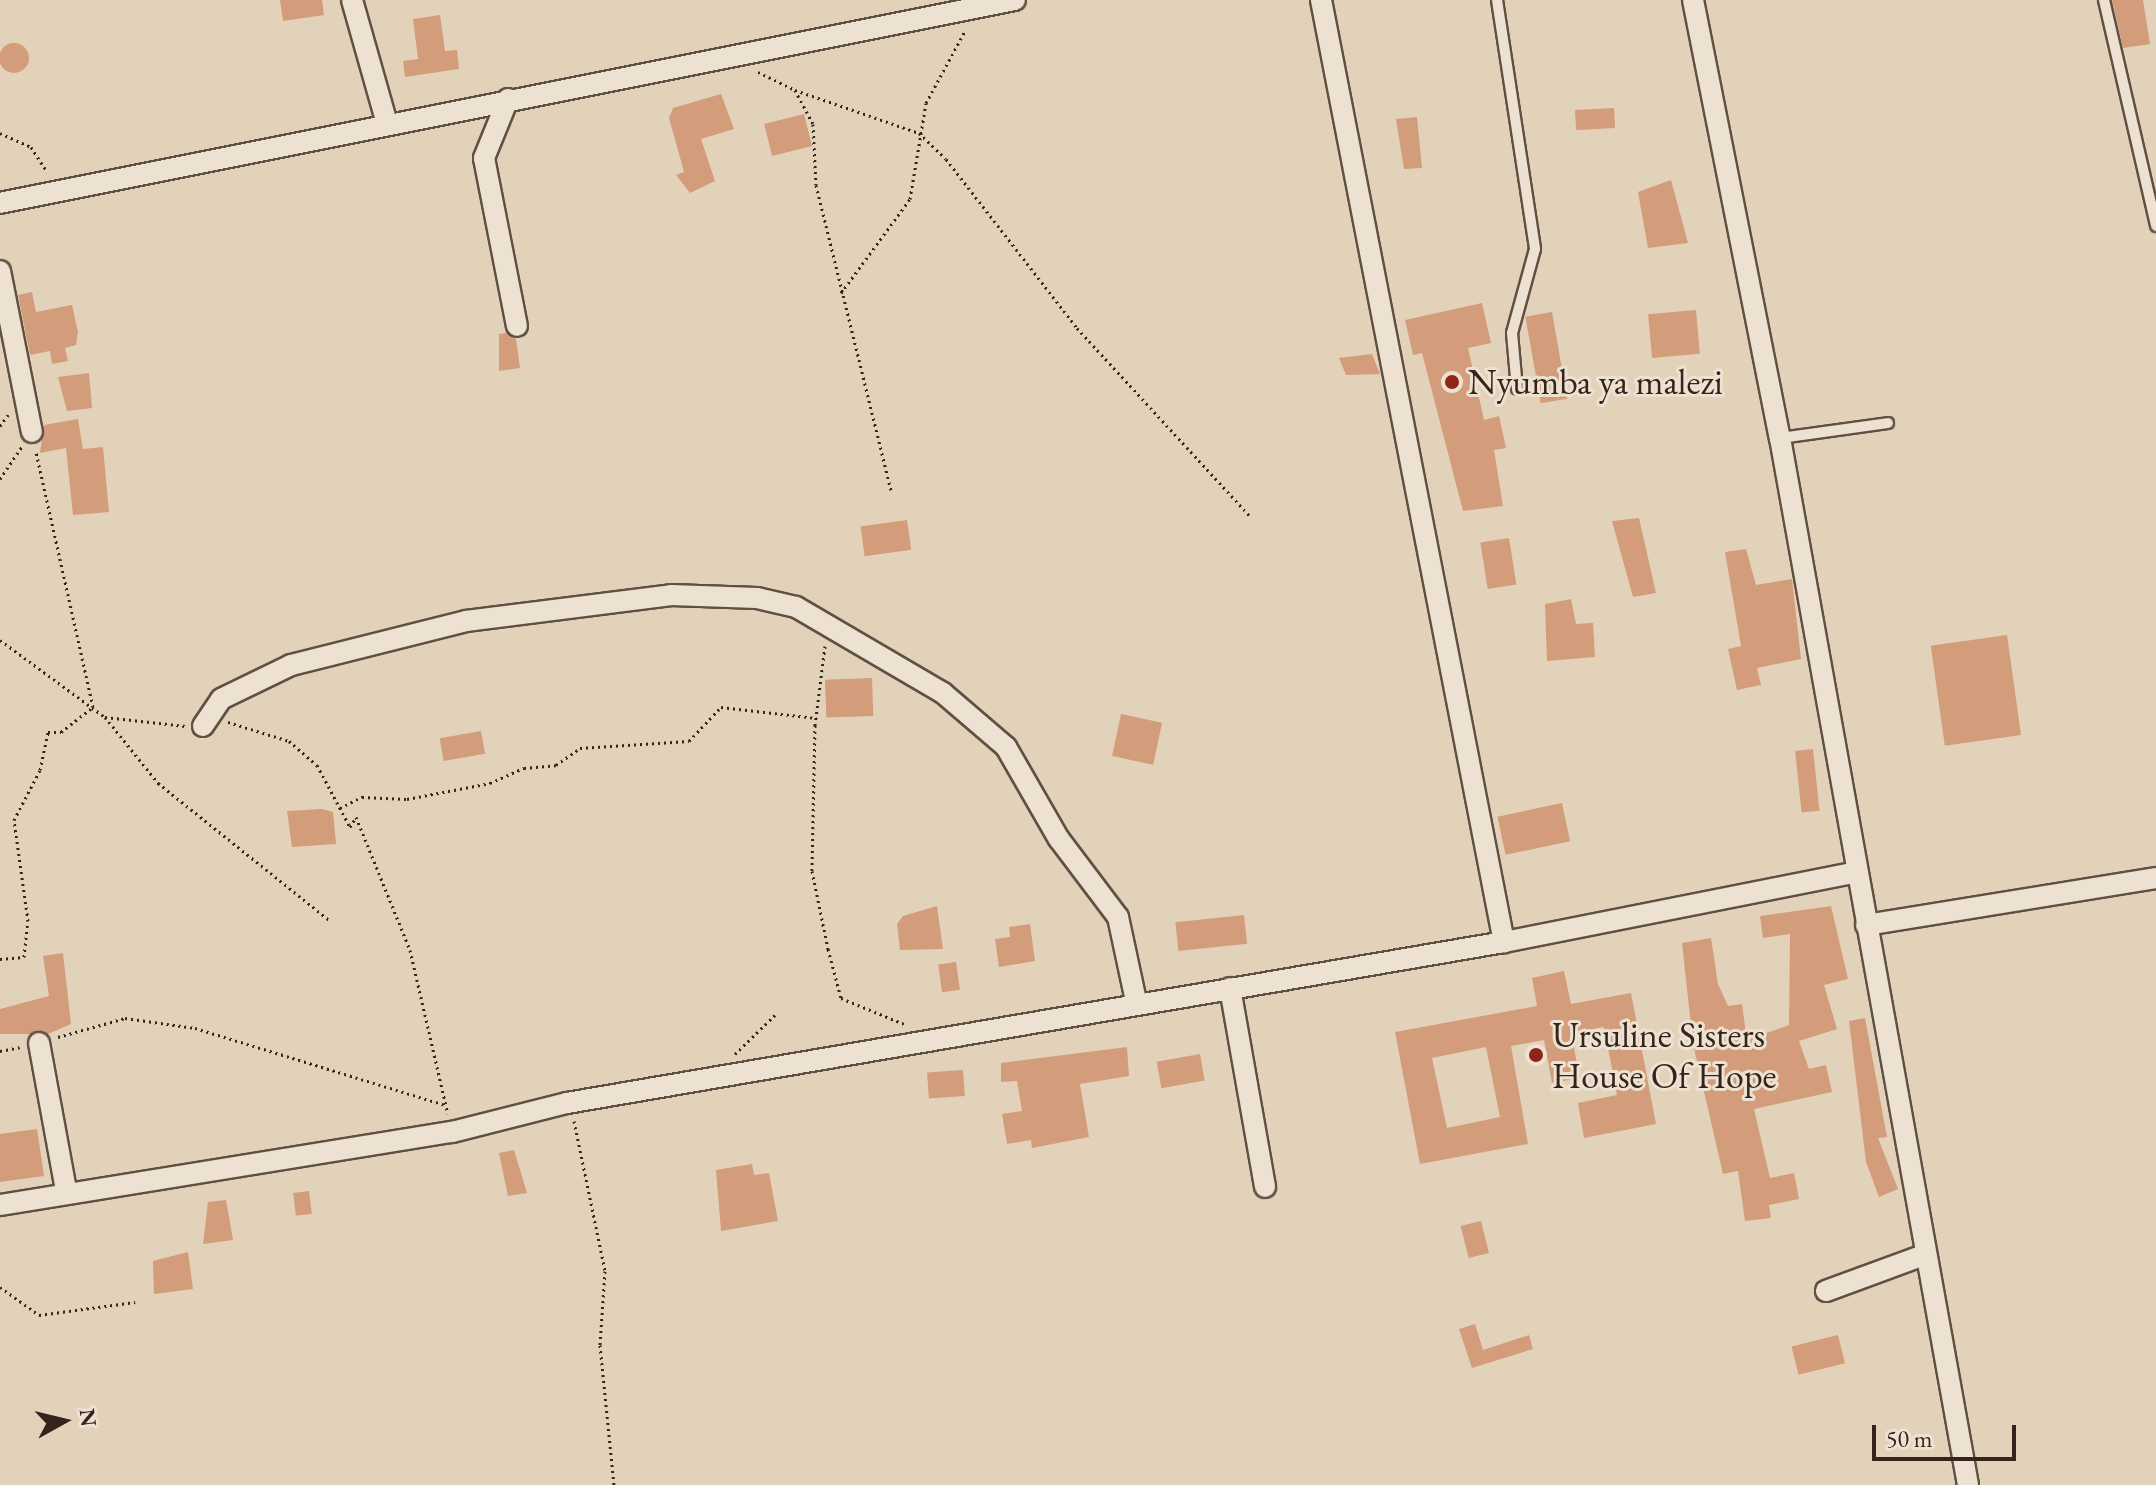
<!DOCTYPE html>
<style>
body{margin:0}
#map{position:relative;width:2156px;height:1485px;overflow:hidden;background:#e3d2ba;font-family:"EB Garamond",serif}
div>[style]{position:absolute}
.building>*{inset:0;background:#d39c7b;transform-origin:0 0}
.round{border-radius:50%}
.path>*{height:3px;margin-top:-1.5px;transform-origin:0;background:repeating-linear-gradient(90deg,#34241b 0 2px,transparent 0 6px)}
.roads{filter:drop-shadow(2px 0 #605043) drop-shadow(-2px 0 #605043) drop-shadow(0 2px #605043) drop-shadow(0 -2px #605043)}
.lane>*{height:10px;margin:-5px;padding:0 5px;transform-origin:5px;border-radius:5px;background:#ede2d2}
.street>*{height:20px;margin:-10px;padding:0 10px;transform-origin:10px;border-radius:10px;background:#ede2d2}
.dots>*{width:22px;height:22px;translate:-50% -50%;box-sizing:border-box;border:4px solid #ede2d2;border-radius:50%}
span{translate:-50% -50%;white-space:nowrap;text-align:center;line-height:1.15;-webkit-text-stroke:6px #ede2d2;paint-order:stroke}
.poi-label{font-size:36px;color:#34241b}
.left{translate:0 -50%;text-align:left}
.north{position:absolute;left:24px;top:1381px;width:80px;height:80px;-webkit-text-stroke:6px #ede2d2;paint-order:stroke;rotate:82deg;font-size:22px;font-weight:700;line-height:32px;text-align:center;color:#34241b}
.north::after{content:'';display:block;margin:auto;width:28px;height:36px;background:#34241b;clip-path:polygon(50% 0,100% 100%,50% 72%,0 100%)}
.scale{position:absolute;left:1872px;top:1425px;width:144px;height:36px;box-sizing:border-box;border:4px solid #34241b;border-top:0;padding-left:10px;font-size:24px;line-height:28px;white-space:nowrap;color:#34241b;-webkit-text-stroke:6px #ede2d2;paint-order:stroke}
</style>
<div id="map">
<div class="building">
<div style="clip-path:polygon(280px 0,322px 0,324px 15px,283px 21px)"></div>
<div style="clip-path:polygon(2112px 0,2143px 0,2150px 44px,2123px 48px)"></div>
<div style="clip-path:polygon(440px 15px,445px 51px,457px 50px,459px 69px,405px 77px,403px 61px,418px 59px,413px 19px)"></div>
<div class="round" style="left:-1px;top:43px;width:30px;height:30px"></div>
<div style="clip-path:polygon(721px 94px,734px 129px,701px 139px,715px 181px,690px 193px,676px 175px,684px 172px,669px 118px,673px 108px)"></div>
<div style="left:1614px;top:108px;width:20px;height:39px;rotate:87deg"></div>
<div style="left:804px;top:114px;width:33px;height:41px;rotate:76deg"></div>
<div style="clip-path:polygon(1417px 117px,1422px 168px,1404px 169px,1396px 119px)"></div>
<div style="clip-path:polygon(1671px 180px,1688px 243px,1648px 248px,1638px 192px)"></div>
<div style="clip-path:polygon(32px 292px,36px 312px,72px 305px,78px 332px,76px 345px,65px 348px,68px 361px,52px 364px,50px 351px,30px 355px,18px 295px)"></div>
<div style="clip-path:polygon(1482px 303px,1491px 343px,1468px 348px,1484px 420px,1499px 416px,1506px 448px,1494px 450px,1503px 506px,1463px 511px,1422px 353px,1413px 355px,1405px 320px)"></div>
<div style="left:1696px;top:310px;width:44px;height:48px;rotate:85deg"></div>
<div style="left:1552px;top:312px;width:88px;height:27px;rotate:80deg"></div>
<div style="clip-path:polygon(506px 333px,516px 339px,520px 368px,499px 371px,499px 334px)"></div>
<div style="clip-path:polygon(1372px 354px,1380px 374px,1346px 375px,1339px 358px)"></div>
<div style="clip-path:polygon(89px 373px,92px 408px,67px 411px,58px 377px)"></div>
<div style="clip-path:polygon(78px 419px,83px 449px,103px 447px,109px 512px,73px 515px,66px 448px,40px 453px,44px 425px)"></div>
<div style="clip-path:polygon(1639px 518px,1656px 593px,1633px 597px,1612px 521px)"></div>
<div style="left:907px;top:520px;width:30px;height:47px;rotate:82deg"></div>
<div style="left:1509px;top:538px;width:47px;height:29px;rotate:81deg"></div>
<div style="clip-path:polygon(1746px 549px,1756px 585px,1792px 579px,1801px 659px,1757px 668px,1761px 685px,1737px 690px,1728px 649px,1741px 646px,1725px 552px)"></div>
<div style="clip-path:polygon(1571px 599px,1576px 624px,1593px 623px,1595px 657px,1547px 661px,1545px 604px)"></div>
<div style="left:2007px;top:635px;width:101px;height:77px;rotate:82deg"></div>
<div style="left:872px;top:678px;width:38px;height:47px;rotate:88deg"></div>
<div style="left:1121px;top:714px;width:42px;height:43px;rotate:12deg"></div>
<div style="left:481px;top:731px;width:23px;height:42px;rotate:80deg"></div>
<div style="left:1813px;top:749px;width:62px;height:18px;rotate:84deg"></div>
<div style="left:1562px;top:803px;width:39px;height:66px;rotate:78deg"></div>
<div style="clip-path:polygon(322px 809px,333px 812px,336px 844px,292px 847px,287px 811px)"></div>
<div style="clip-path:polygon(937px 906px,943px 949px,900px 950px,897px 924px,903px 916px)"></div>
<div style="clip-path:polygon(1831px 906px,1848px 979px,1824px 985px,1837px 1029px,1799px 1041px,1809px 1069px,1826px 1065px,1832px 1092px,1754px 1109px,1770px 1178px,1794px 1173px,1799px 1199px,1769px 1205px,1771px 1218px,1745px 1221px,1738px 1171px,1723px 1174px,1693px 1044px,1682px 943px,1711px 938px,1718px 984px,1728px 1006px,1742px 1004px,1747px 1040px,1789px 1025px,1790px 934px,1763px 938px,1760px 916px)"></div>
<div style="left:1244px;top:915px;width:29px;height:69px;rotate:84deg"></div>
<div style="clip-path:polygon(1030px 924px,1035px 961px,999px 967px,995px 939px,1010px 937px,1009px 927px)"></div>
<div style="clip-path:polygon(63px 953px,71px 1024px,48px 1034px,0 1034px,0 1009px,49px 996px,43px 956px)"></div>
<div style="left:956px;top:962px;width:28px;height:18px;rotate:82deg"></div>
<div style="clip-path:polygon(evenodd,1564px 971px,1571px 1004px,1631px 993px,1656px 1124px,1584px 1138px,1578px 1103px,1617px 1095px,1604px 1027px,1571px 1033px,1580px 1078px,1552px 1083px,1544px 1040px,1511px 1046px,1528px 1144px,1420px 1164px,1395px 1032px,1537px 1006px,1532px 978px,1564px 971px,1486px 1047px,1500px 1117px,1447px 1128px,1432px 1058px,1486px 1047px)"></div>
<div style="clip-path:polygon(1865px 1018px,1887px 1137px,1878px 1138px,1898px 1189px,1879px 1197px,1866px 1162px,1849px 1021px)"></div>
<div style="clip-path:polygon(1127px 1047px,1129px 1076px,1080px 1084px,1089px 1137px,1032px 1148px,1031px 1140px,1007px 1144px,1002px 1114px,1022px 1111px,1017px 1081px,1001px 1082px,1001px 1063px)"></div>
<div style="left:1200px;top:1054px;width:27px;height:44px;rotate:80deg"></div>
<div style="left:963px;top:1070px;width:26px;height:36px;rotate:86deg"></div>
<div style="clip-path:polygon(37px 1129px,44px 1176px,0 1182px,0 1134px)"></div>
<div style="clip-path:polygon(514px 1150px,527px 1193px,508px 1196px,499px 1153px)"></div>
<div style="clip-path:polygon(752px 1164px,754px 1175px,769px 1173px,778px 1221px,721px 1231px,716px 1170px)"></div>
<div style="left:309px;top:1191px;width:23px;height:16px;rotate:83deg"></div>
<div style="clip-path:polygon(226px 1200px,233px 1240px,203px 1244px,208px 1202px)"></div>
<div style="left:1481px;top:1221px;width:33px;height:21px;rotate:76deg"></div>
<div style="clip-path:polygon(188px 1252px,193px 1289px,154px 1294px,153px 1261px)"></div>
<div style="clip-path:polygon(1475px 1324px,1483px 1350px,1529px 1335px,1533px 1349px,1472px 1368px,1459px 1329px)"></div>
<div style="left:1838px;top:1335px;width:29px;height:48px;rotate:76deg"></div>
</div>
<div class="path">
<div style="left:758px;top:72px;width:41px;rotate:25.9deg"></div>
<div style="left:795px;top:90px;width:38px;rotate:62deg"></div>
<div style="left:813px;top:124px;width:61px;rotate:87.2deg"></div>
<div style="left:816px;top:185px;width:314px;rotate:76.2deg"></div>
<div style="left:795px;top:90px;width:131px;rotate:19.1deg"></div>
<div style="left:919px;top:133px;width:37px;rotate:44deg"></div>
<div style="left:946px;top:159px;width:214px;rotate:52.2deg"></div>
<div style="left:1077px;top:328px;width:257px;rotate:47.4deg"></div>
<div style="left:0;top:133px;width:34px;rotate:24deg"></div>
<div style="left:31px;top:147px;width:30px;rotate:57deg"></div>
<div style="left:841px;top:293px;width:117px;rotate:-53.7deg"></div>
<div style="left:910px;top:199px;width:97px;rotate:-80.5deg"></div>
<div style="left:926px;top:103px;width:84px;rotate:-61.6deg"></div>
<div style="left:0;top:426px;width:14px;rotate:-54deg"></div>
<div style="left:0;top:479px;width:40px;rotate:-56deg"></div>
<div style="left:0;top:640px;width:130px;rotate:36.3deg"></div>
<div style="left:105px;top:717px;width:81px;rotate:6.4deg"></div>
<div style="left:825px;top:646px;width:80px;rotate:97.2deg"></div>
<div style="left:815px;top:725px;width:146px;rotate:91.2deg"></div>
<div style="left:812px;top:871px;width:80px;rotate:78.4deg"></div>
<div style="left:828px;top:949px;width:51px;rotate:75.1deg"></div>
<div style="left:841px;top:998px;width:68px;rotate:22.4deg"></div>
<div style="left:105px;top:717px;width:85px;rotate:51.2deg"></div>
<div style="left:158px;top:783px;width:219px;rotate:38.7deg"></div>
<div style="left:228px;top:722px;width:64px;rotate:17.3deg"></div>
<div style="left:289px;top:741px;width:37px;rotate:41deg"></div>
<div style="left:317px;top:765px;width:70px;rotate:62deg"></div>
<div style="left:350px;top:827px;width:12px;rotate:-59deg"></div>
<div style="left:356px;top:817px;width:144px;rotate:67.9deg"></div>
<div style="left:410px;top:950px;width:168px;rotate:77deg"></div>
<div style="left:340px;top:808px;width:25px;rotate:-27deg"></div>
<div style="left:362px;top:797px;width:45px;rotate:2.5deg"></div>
<div style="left:407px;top:799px;width:85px;rotate:-10.9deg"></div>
<div style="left:490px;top:783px;width:37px;rotate:-24deg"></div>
<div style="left:524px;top:768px;width:32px;rotate:-5deg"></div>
<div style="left:556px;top:765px;width:29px;rotate:-35deg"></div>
<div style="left:580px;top:748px;width:109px;rotate:-3.7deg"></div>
<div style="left:689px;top:741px;width:47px;rotate:-46.7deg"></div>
<div style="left:721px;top:707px;width:96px;rotate:6.6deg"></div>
<div style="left:0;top:959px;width:24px;rotate:-5deg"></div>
<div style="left:24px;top:957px;width:36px;rotate:-84deg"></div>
<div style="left:28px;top:921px;width:102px;rotate:-97.9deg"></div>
<div style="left:14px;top:820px;width:56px;rotate:-62.5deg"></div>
<div style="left:40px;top:770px;width:39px;rotate:-78deg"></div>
<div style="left:48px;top:732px;width:13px"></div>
<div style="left:61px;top:732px;width:41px;rotate:-38deg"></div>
<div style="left:93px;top:707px;width:261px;rotate:-102.6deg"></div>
<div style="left:58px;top:1037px;width:70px;rotate:-15.8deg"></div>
<div style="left:125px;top:1018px;width:71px;rotate:8.1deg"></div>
<div style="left:195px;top:1028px;width:263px;rotate:17.1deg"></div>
<div style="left:0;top:1051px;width:20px;rotate:-11deg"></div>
<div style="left:735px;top:1054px;width:60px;rotate:-44.3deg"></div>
<div style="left:574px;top:1121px;width:153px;rotate:78.3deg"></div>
<div style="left:605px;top:1271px;width:74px;rotate:93.9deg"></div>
<div style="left:600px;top:1345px;width:141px;rotate:84.3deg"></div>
<div style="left:0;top:1287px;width:48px;rotate:35.7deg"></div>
<div style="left:39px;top:1315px;width:97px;rotate:-7.7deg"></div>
</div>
<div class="roads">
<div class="lane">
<div style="left:1497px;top:0;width:252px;rotate:81.3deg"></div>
<div style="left:1535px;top:249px;width:87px;rotate:105.3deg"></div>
<div style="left:1512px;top:333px;width:56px;rotate:84.9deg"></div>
<div style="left:2104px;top:0;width:232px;rotate:77deg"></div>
<div style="left:1780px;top:438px;width:109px;rotate:-7.9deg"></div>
</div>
<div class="street">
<div style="left:352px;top:0;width:129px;rotate:74.2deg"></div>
<div style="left:1321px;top:0;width:960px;rotate:79.01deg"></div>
<div style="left:1693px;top:0;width:447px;rotate:78.8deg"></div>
<div style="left:1780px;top:438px;width:1064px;rotate:79.82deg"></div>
<div style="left:508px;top:99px;width:64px;rotate:112.1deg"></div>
<div style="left:484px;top:158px;width:171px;rotate:78.9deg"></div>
<div style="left:0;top:203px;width:1035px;rotate:-11.31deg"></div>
<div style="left:0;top:271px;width:164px;rotate:78.8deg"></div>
<div style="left:203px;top:726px;width:32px;rotate:-56deg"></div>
<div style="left:221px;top:699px;width:78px;rotate:-25.9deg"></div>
<div style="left:291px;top:665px;width:180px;rotate:-14.1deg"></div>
<div style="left:466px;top:621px;width:207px;rotate:-7.2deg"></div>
<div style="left:671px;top:595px;width:86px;rotate:2deg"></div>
<div style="left:757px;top:598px;width:40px;rotate:13deg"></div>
<div style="left:796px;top:607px;width:170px;rotate:30.3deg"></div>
<div style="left:943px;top:693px;width:83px;rotate:40.6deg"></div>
<div style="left:1006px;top:747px;width:106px;rotate:60.1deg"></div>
<div style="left:1059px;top:839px;width:98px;rotate:52.9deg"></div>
<div style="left:1118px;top:917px;width:86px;rotate:77.9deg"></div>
<div style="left:1866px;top:925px;width:294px;rotate:-9.2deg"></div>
<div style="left:1230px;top:988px;width:202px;rotate:80deg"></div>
<div style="left:39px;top:1043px;width:149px;rotate:79.6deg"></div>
<div style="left:0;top:1205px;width:458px;rotate:-9.2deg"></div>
<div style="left:452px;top:1132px;width:119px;rotate:-14.2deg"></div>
<div style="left:567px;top:1103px;width:951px;rotate:-9.75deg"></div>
<div style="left:1504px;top:942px;width:360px;rotate:-11.2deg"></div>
<div style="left:1826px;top:1291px;width:104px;rotate:-20.2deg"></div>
</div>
</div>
<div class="dots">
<div style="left:1452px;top:382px;background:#8f2418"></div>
<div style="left:1536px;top:1055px;background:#8f2418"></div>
</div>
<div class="poi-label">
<span class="left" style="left:1468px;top:382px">Nyumba ya malezi</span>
<span class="left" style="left:1552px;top:1055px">Ursuline Sisters<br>House Of Hope</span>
</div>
<div class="north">N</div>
<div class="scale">50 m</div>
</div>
